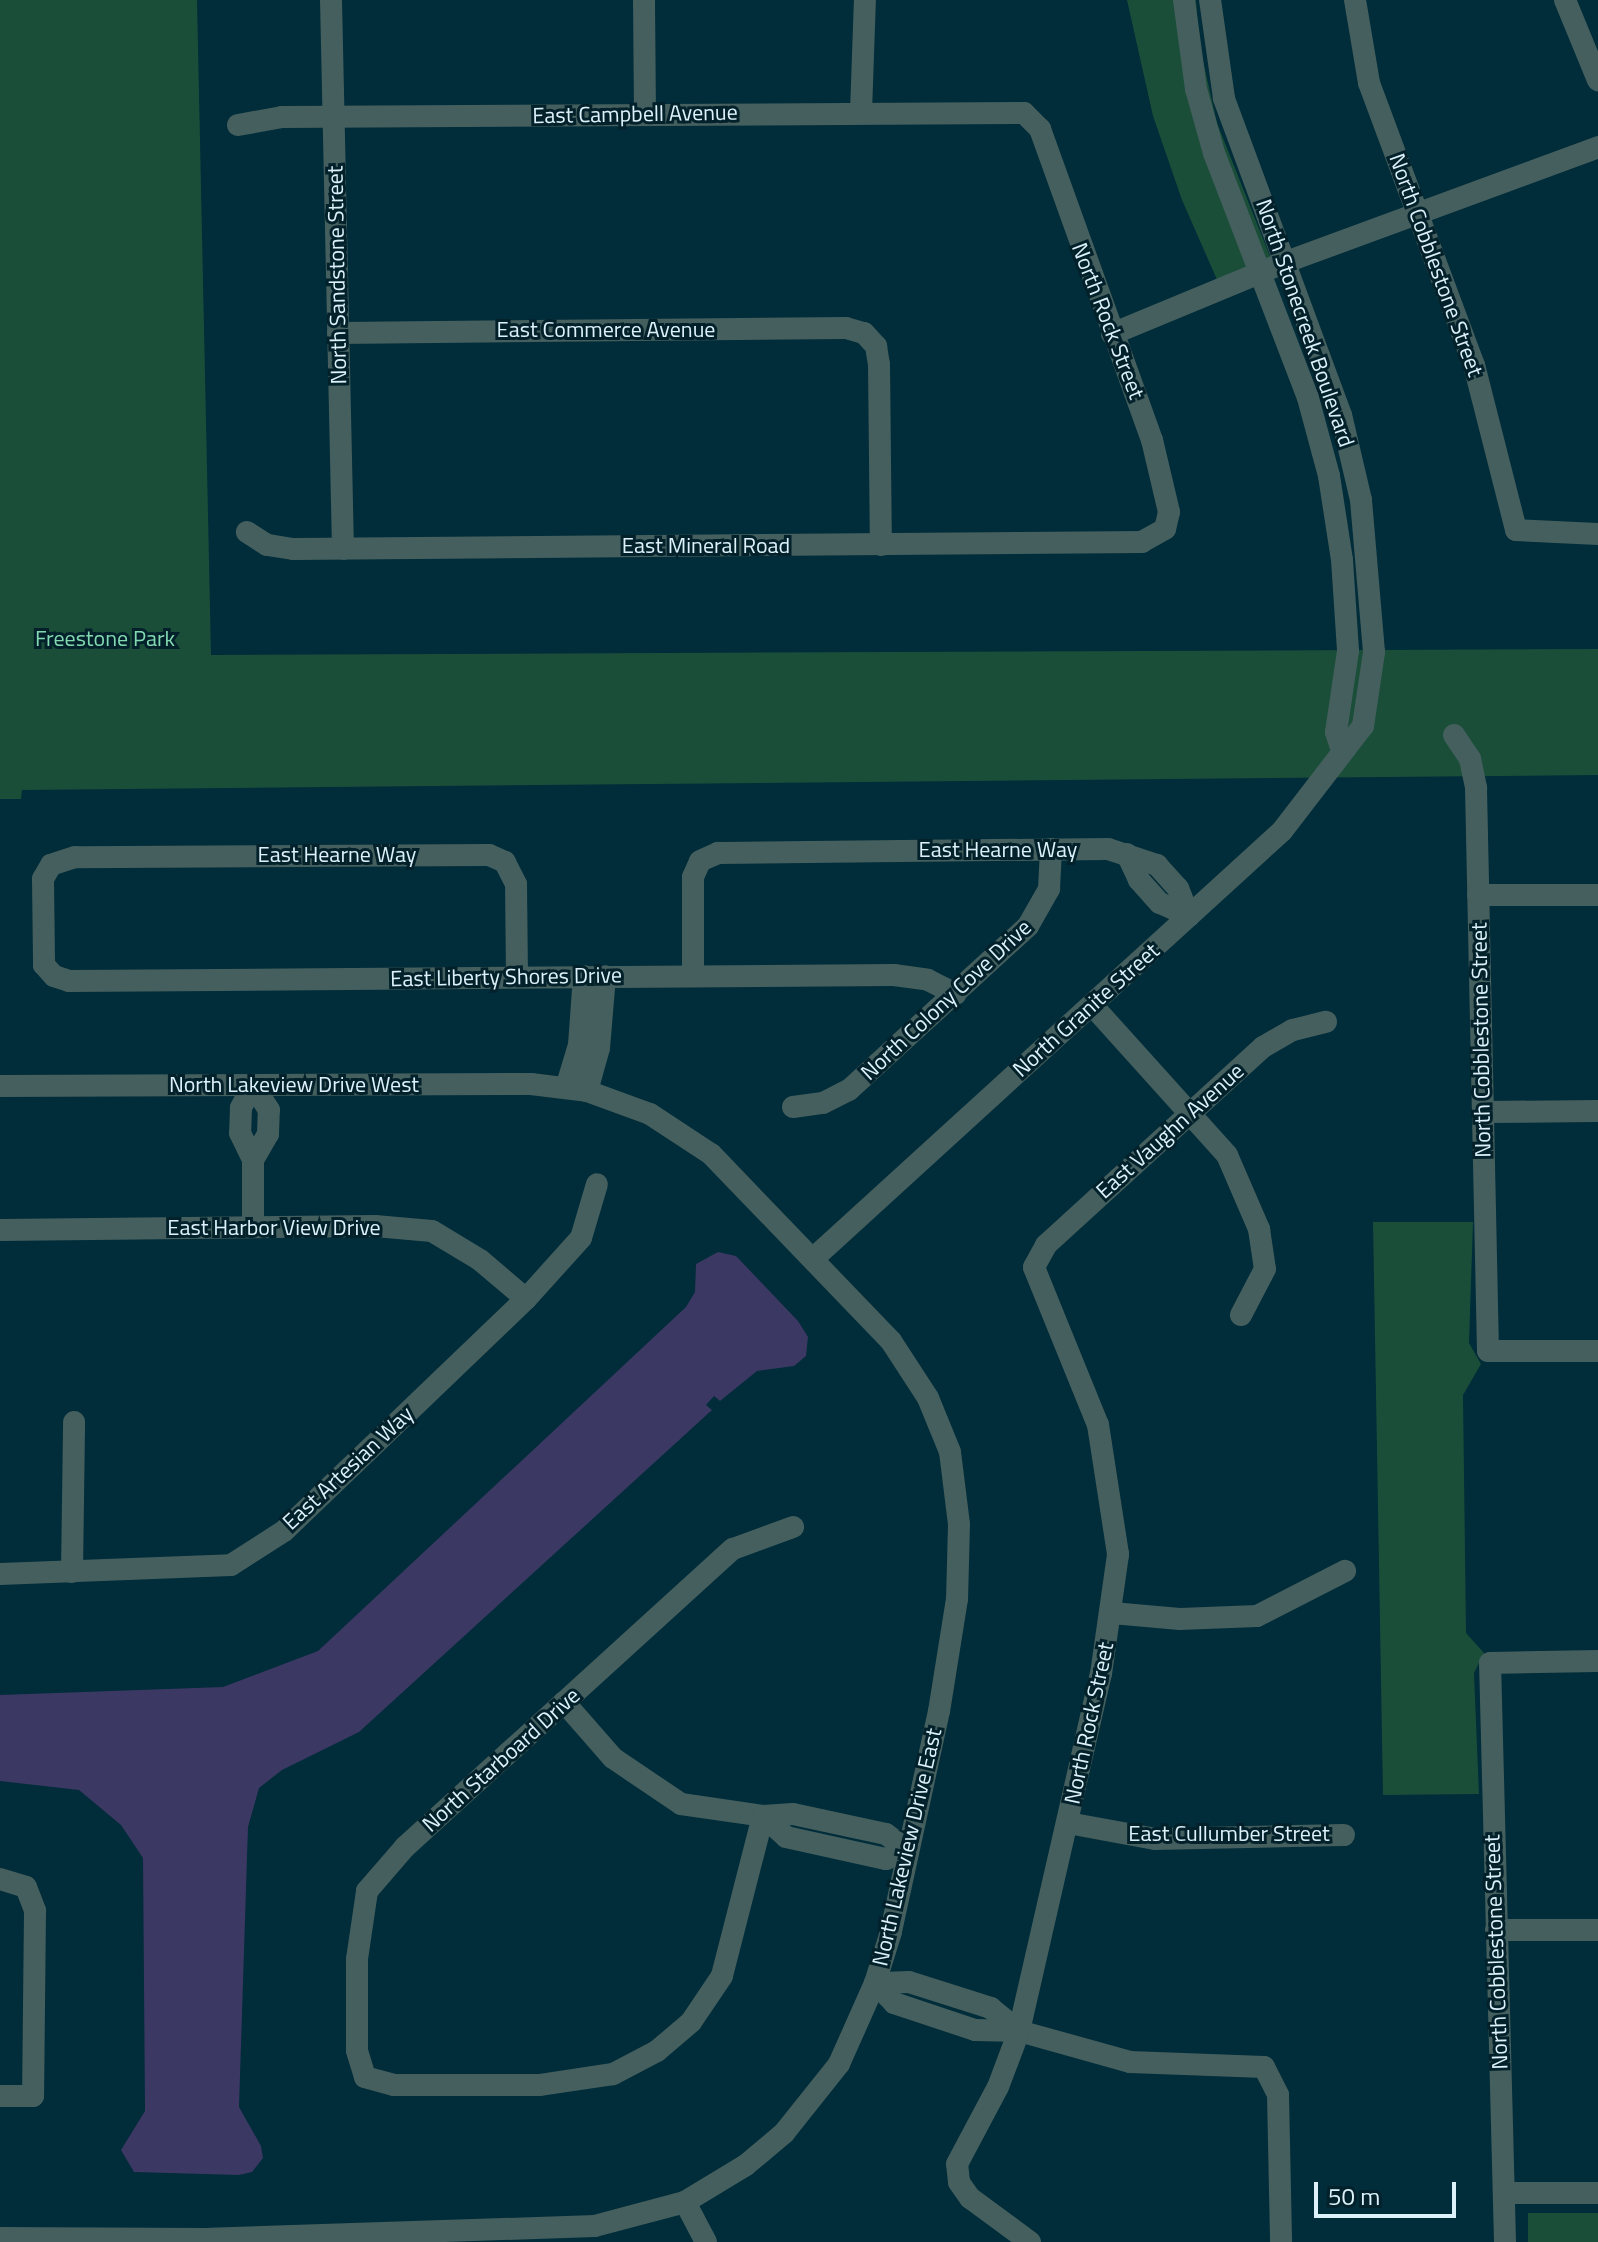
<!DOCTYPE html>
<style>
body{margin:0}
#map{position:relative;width:1598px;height:2242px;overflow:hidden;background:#012c39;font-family:"Titillium Web",sans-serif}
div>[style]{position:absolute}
.green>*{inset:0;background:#1b4e39;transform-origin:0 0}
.water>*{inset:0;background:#3b3863}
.minor>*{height:22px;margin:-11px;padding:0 11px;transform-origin:11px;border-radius:11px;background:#445f5e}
span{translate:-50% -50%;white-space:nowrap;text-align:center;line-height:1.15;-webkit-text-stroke:6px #03212b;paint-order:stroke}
.street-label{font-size:22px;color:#dcf1f9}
.park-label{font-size:22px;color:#83dab1}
.scale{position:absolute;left:1314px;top:2182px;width:142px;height:36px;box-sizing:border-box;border:4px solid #dcf1f9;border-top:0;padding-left:10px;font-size:24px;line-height:28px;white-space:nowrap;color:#dcf1f9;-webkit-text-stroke:6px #03212b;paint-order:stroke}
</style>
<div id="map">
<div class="green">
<div style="clip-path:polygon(0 0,197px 0,211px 655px,1598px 649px,1598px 775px,22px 790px,21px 799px,0 799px)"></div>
<div style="clip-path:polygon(1127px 0,1196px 0,1199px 43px,1217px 123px,1275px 269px,1222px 291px,1182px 200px,1153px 116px)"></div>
<div style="clip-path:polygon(1373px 1222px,1473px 1222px,1469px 1343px,1481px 1364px,1463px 1395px,1466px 1633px,1484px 1653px,1474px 1673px,1479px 1794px,1383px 1795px)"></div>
<div style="left:1598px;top:2213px;width:29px;height:70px;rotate:90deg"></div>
</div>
<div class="water">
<div style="clip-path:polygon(718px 1252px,736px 1256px,798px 1321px,808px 1337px,806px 1356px,794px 1366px,757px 1371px,720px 1401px,714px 1396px,706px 1405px,712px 1410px,359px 1732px,282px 1770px,259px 1788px,248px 1827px,239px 2107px,261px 2146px,263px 2158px,252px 2172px,239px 2175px,134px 2172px,121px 2150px,145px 2111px,143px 1858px,121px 1825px,79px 1790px,0 1781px,0 1695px,223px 1687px,318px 1651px,686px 1307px,695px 1292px,696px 1264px)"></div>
</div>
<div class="minor">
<div style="left:331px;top:0;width:549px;rotate:88.75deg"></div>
<div style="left:644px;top:0;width:114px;rotate:89.5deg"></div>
<div style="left:1184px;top:0;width:90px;rotate:82.3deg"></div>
<div style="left:1196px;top:89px;width:66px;rotate:74.3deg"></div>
<div style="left:1214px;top:153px;width:262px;rotate:69deg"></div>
<div style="left:1308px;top:398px;width:81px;rotate:74.9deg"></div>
<div style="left:1329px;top:476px;width:85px;rotate:81.2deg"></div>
<div style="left:1342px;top:560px;width:91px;rotate:86.2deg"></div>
<div style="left:1348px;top:651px;width:82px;rotate:98.4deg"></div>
<div style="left:1336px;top:732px;width:20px;rotate:72deg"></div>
<div style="left:1355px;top:0;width:84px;rotate:80.4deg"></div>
<div style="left:1369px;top:83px;width:301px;rotate:69.6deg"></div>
<div style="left:1474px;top:365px;width:170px;rotate:75.7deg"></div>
<div style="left:1516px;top:530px;width:82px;rotate:2.8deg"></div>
<div style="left:1565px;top:0;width:87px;rotate:67.6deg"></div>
<div style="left:861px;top:112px;width:112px;rotate:-88deg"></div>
<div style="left:238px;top:125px;width:45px;rotate:-10.3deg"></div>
<div style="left:282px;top:117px;width:742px;rotate:-0.31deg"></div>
<div style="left:1024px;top:113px;width:23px;rotate:45deg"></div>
<div style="left:1040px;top:129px;width:331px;rotate:70.2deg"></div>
<div style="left:1152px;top:440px;width:74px;rotate:76.7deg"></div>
<div style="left:1169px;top:512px;width:17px;rotate:103deg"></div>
<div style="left:1165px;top:529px;width:26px;rotate:151deg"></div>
<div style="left:1142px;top:542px;width:849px;rotate:179.53deg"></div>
<div style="left:293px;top:549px;width:26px;rotate:-171deg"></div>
<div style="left:267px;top:545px;width:24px;rotate:-147deg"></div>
<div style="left:338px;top:333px;width:508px;rotate:-0.56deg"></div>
<div style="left:846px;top:328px;width:19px;rotate:16deg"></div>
<div style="left:864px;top:333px;width:18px;rotate:47deg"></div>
<div style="left:876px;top:346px;width:18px;rotate:81deg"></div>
<div style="left:879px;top:364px;width:181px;rotate:89.4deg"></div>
<div style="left:1112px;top:334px;width:188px;rotate:-22.5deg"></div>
<div style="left:1286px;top:262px;width:333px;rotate:-20.2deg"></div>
<div style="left:1454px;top:735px;width:29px;rotate:56deg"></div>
<div style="left:1470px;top:759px;width:30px;rotate:78deg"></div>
<div style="left:1476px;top:788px;width:563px;rotate:88.78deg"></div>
<div style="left:1488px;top:1351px;width:110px"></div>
<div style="left:1127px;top:854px;width:29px;rotate:65deg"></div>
<div style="left:1139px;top:880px;width:31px;rotate:48deg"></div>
<div style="left:1160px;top:903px;width:32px;rotate:24deg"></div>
<div style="left:1478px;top:895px;width:120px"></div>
<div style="left:693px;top:976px;width:99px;rotate:-90deg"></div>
<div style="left:693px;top:877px;width:17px;rotate:-66deg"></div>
<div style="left:700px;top:861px;width:20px;rotate:-24deg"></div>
<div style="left:718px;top:853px;width:390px;rotate:-0.6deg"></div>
<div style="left:1108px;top:849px;width:52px;rotate:18.1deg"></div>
<div style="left:1157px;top:865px;width:31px;rotate:48deg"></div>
<div style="left:1178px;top:888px;width:30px;rotate:69deg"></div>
<div style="left:517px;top:977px;width:93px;rotate:-90.6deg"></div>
<div style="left:516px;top:884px;width:25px;rotate:-117deg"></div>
<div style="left:505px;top:862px;width:17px;rotate:-156deg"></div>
<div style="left:489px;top:855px;width:414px;rotate:179.7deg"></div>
<div style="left:75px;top:857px;width:25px;rotate:162deg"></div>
<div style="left:51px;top:865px;width:16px;rotate:120deg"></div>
<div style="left:43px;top:879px;width:86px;rotate:89.3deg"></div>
<div style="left:44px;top:965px;width:15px;rotate:48deg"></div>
<div style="left:54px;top:976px;width:16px;rotate:18deg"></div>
<div style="left:69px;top:981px;width:825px;rotate:-0.42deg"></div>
<div style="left:894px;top:975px;width:34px;rotate:8deg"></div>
<div style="left:928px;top:980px;width:31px;rotate:27deg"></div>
<div style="left:1092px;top:1005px;width:202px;rotate:48deg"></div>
<div style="left:1227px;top:1155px;width:81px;rotate:66.6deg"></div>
<div style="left:1259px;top:1229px;width:40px;rotate:81.5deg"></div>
<div style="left:1265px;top:1269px;width:52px;rotate:117.6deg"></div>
<div style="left:0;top:1086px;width:531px;rotate:-0.22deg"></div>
<div style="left:531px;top:1084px;width:56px;rotate:7.1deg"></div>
<div style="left:587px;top:1091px;width:67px;rotate:20.1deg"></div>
<div style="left:650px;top:1114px;width:73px;rotate:33.3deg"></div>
<div style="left:711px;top:1154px;width:260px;rotate:46.1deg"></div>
<div style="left:891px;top:1341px;width:68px;rotate:57deg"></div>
<div style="left:928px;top:1398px;width:58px;rotate:67.8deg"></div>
<div style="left:950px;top:1452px;width:73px;rotate:82.9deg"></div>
<div style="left:959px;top:1524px;width:75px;rotate:91.5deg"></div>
<div style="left:957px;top:1599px;width:113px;rotate:99.1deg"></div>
<div style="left:939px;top:1711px;width:226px;rotate:102.3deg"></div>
<div style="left:891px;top:1932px;width:53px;rotate:107.4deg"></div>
<div style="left:875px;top:1983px;width:89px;rotate:114deg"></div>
<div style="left:839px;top:2064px;width:88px;rotate:128.6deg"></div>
<div style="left:784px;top:2133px;width:50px;rotate:139.9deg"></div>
<div style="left:746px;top:2165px;width:71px;rotate:148.8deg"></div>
<div style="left:685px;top:2202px;width:93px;rotate:165.1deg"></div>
<div style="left:595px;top:2226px;width:385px;rotate:178.1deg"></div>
<div style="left:210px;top:2239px;width:210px;rotate:-179.7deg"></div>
<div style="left:566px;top:1088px;width:45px;rotate:-73.2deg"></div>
<div style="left:579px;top:1045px;width:69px;rotate:-85.9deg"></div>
<div style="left:587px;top:1091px;width:45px;rotate:-74.4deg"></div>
<div style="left:599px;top:1048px;width:72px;rotate:-85.2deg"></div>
<div style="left:793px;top:1107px;width:30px;rotate:-8deg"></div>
<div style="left:823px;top:1103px;width:29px;rotate:-27deg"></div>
<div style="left:849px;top:1090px;width:243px;rotate:-42.5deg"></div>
<div style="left:1028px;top:926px;width:43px;rotate:-60.4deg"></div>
<div style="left:1049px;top:889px;width:40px;rotate:-87.1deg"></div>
<div style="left:1483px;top:1112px;width:115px;rotate:-0.5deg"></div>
<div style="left:253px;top:1160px;width:30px;rotate:-60deg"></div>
<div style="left:268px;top:1134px;width:24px;rotate:-88deg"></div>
<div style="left:269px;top:1110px;width:30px;rotate:-123deg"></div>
<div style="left:253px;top:1085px;width:26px;rotate:118deg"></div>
<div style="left:241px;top:1108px;width:25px;rotate:92deg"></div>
<div style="left:240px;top:1133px;width:30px;rotate:64deg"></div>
<div style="left:253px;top:1160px;width:66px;rotate:90deg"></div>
<div style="left:0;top:1230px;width:375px;rotate:-0.6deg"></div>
<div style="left:375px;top:1226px;width:57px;rotate:5deg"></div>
<div style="left:432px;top:1231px;width:56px;rotate:31.1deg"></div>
<div style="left:480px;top:1260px;width:60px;rotate:40.3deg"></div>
<div style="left:815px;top:1257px;width:632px;rotate:-42.37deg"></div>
<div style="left:1282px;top:831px;width:133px;rotate:-52.4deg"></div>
<div style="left:1363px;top:726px;width:75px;rotate:-81.5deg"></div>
<div style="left:1374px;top:652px;width:153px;rotate:-94.9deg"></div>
<div style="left:1361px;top:500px;width:87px;rotate:-103.2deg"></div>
<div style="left:1341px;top:415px;width:338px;rotate:-110.3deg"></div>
<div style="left:1224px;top:98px;width:99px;rotate:-98.1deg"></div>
<div style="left:72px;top:1572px;width:150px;rotate:-89.2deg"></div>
<div style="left:0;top:1574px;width:231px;rotate:-2.2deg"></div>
<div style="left:231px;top:1565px;width:63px;rotate:-32.7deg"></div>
<div style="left:284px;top:1531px;width:335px;rotate:-43.8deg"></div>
<div style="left:526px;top:1299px;width:82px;rotate:-48deg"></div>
<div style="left:581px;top:1238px;width:56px;rotate:-73.5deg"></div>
<div style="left:1112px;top:1613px;width:68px;rotate:5deg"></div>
<div style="left:1180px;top:1619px;width:77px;rotate:-2.2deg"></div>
<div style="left:1257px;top:1616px;width:99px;rotate:-27.1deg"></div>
<div style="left:564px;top:1702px;width:74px;rotate:48.8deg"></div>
<div style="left:613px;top:1758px;width:82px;rotate:34.1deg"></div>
<div style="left:681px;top:1804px;width:83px;rotate:8.3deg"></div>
<div style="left:763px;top:1816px;width:30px;rotate:-4deg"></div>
<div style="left:793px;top:1814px;width:95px;rotate:12.1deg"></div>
<div style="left:886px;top:1834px;width:26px;rotate:37deg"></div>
<div style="left:763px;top:1816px;width:165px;rotate:104.4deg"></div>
<div style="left:722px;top:1976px;width:55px;rotate:124deg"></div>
<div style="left:691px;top:2022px;width:45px;rotate:139.5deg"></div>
<div style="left:657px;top:2051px;width:50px;rotate:152.4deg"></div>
<div style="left:613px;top:2074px;width:75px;rotate:171.5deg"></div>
<div style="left:539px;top:2085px;width:145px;rotate:180deg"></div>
<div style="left:394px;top:2085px;width:30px;rotate:-165deg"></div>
<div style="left:365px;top:2077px;width:28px;rotate:-107deg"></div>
<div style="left:357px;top:2050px;width:91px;rotate:-90deg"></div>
<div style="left:357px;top:1959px;width:69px;rotate:-81.6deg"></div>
<div style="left:367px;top:1891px;width:58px;rotate:-49.2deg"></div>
<div style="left:405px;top:1847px;width:443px;rotate:-42.3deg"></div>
<div style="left:733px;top:1549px;width:64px;rotate:-20.1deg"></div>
<div style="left:763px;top:1816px;width:31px;rotate:42deg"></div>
<div style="left:786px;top:1837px;width:102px;rotate:12.4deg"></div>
<div style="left:886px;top:1859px;width:23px;rotate:-23deg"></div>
<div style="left:1068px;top:1823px;width:88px;rotate:10.4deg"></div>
<div style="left:1155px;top:1839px;width:189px;rotate:-1.2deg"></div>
<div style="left:0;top:1879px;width:27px;rotate:17deg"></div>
<div style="left:26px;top:1887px;width:26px;rotate:69deg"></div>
<div style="left:35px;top:1911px;width:185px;rotate:90.6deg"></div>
<div style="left:33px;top:2096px;width:33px;rotate:180deg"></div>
<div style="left:1496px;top:1930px;width:102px"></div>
<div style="left:1019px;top:2031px;width:36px;rotate:-141deg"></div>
<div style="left:991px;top:2008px;width:86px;rotate:-162.4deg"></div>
<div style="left:909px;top:1982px;width:34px;rotate:178deg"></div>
<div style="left:875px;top:1983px;width:28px;rotate:46deg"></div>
<div style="left:894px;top:2003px;width:85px;rotate:18.4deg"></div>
<div style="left:975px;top:2030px;width:44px;rotate:1.3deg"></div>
<div style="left:1019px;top:2031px;width:115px;rotate:15.6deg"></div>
<div style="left:1130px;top:2062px;width:134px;rotate:2.1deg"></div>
<div style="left:1264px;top:2067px;width:31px;rotate:63deg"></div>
<div style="left:1278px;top:2095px;width:147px;rotate:88.8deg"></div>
<div style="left:1504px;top:2193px;width:94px"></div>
<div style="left:685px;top:2202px;width:45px;rotate:62.3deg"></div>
<div style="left:1030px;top:2242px;width:74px;rotate:-143.7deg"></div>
<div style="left:970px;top:2198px;width:19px;rotate:-125deg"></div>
<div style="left:959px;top:2182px;width:18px;rotate:-96deg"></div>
<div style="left:957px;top:2164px;width:87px;rotate:-62deg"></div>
<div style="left:998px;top:2087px;width:60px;rotate:-69.4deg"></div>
<div style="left:1019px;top:2031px;width:366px;rotate:-77.1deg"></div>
<div style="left:1101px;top:1674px;width:121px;rotate:-81.9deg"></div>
<div style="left:1118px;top:1554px;width:131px;rotate:-98.8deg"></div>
<div style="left:1098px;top:1425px;width:170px;rotate:-112.1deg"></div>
<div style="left:1034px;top:1267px;width:25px;rotate:-61deg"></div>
<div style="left:1046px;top:1245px;width:294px;rotate:-42.4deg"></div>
<div style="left:1263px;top:1047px;width:34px;rotate:-30deg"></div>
<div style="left:1293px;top:1030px;width:34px;rotate:-14deg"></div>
<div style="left:1505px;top:2242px;width:579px;rotate:-91.48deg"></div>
<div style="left:1490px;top:1663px;width:108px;rotate:-1.1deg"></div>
</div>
<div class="street-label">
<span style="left:635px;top:114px;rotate:-1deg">East Campbell Avenue</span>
<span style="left:1436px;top:265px;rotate:70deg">North Cobblestone Street</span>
<span style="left:337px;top:275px;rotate:-91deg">North Sandstone Street</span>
<span style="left:1108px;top:321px;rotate:69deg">North Rock Street</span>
<span style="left:1305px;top:323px;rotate:71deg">North Stonecreek Boulevard</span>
<span style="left:606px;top:330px">East Commerce Avenue</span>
<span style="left:706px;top:546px">East Mineral Road</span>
<span style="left:998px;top:850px">East Hearne Way</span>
<span style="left:337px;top:855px">East Hearne Way</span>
<span style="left:506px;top:977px;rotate:-1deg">East Liberty Shores Drive</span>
<span style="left:946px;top:1000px;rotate:-43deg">North Colony Cove Drive</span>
<span style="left:1086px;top:1010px;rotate:-42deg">North Granite Street</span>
<span style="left:1481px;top:1040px;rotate:-91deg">North Cobblestone Street</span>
<span style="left:294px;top:1085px">North Lakeview Drive West</span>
<span style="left:1170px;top:1131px;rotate:-42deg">East Vaughn Avenue</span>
<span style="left:274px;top:1228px">East Harbor View Drive</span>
<span style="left:348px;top:1468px;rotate:-43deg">East Artesian Way</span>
<span style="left:1089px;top:1723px;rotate:-78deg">North Rock Street</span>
<span style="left:501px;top:1760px;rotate:-42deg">North Starboard Drive</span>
<span style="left:1229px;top:1834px">East Cullumber Street</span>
<span style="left:907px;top:1847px;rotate:-77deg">North Lakeview Drive East</span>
<span style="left:1496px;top:1952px;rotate:-92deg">North Cobblestone Street</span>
</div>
<div class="park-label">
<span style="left:105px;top:639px">Freestone Park</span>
</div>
<div class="scale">50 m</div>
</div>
